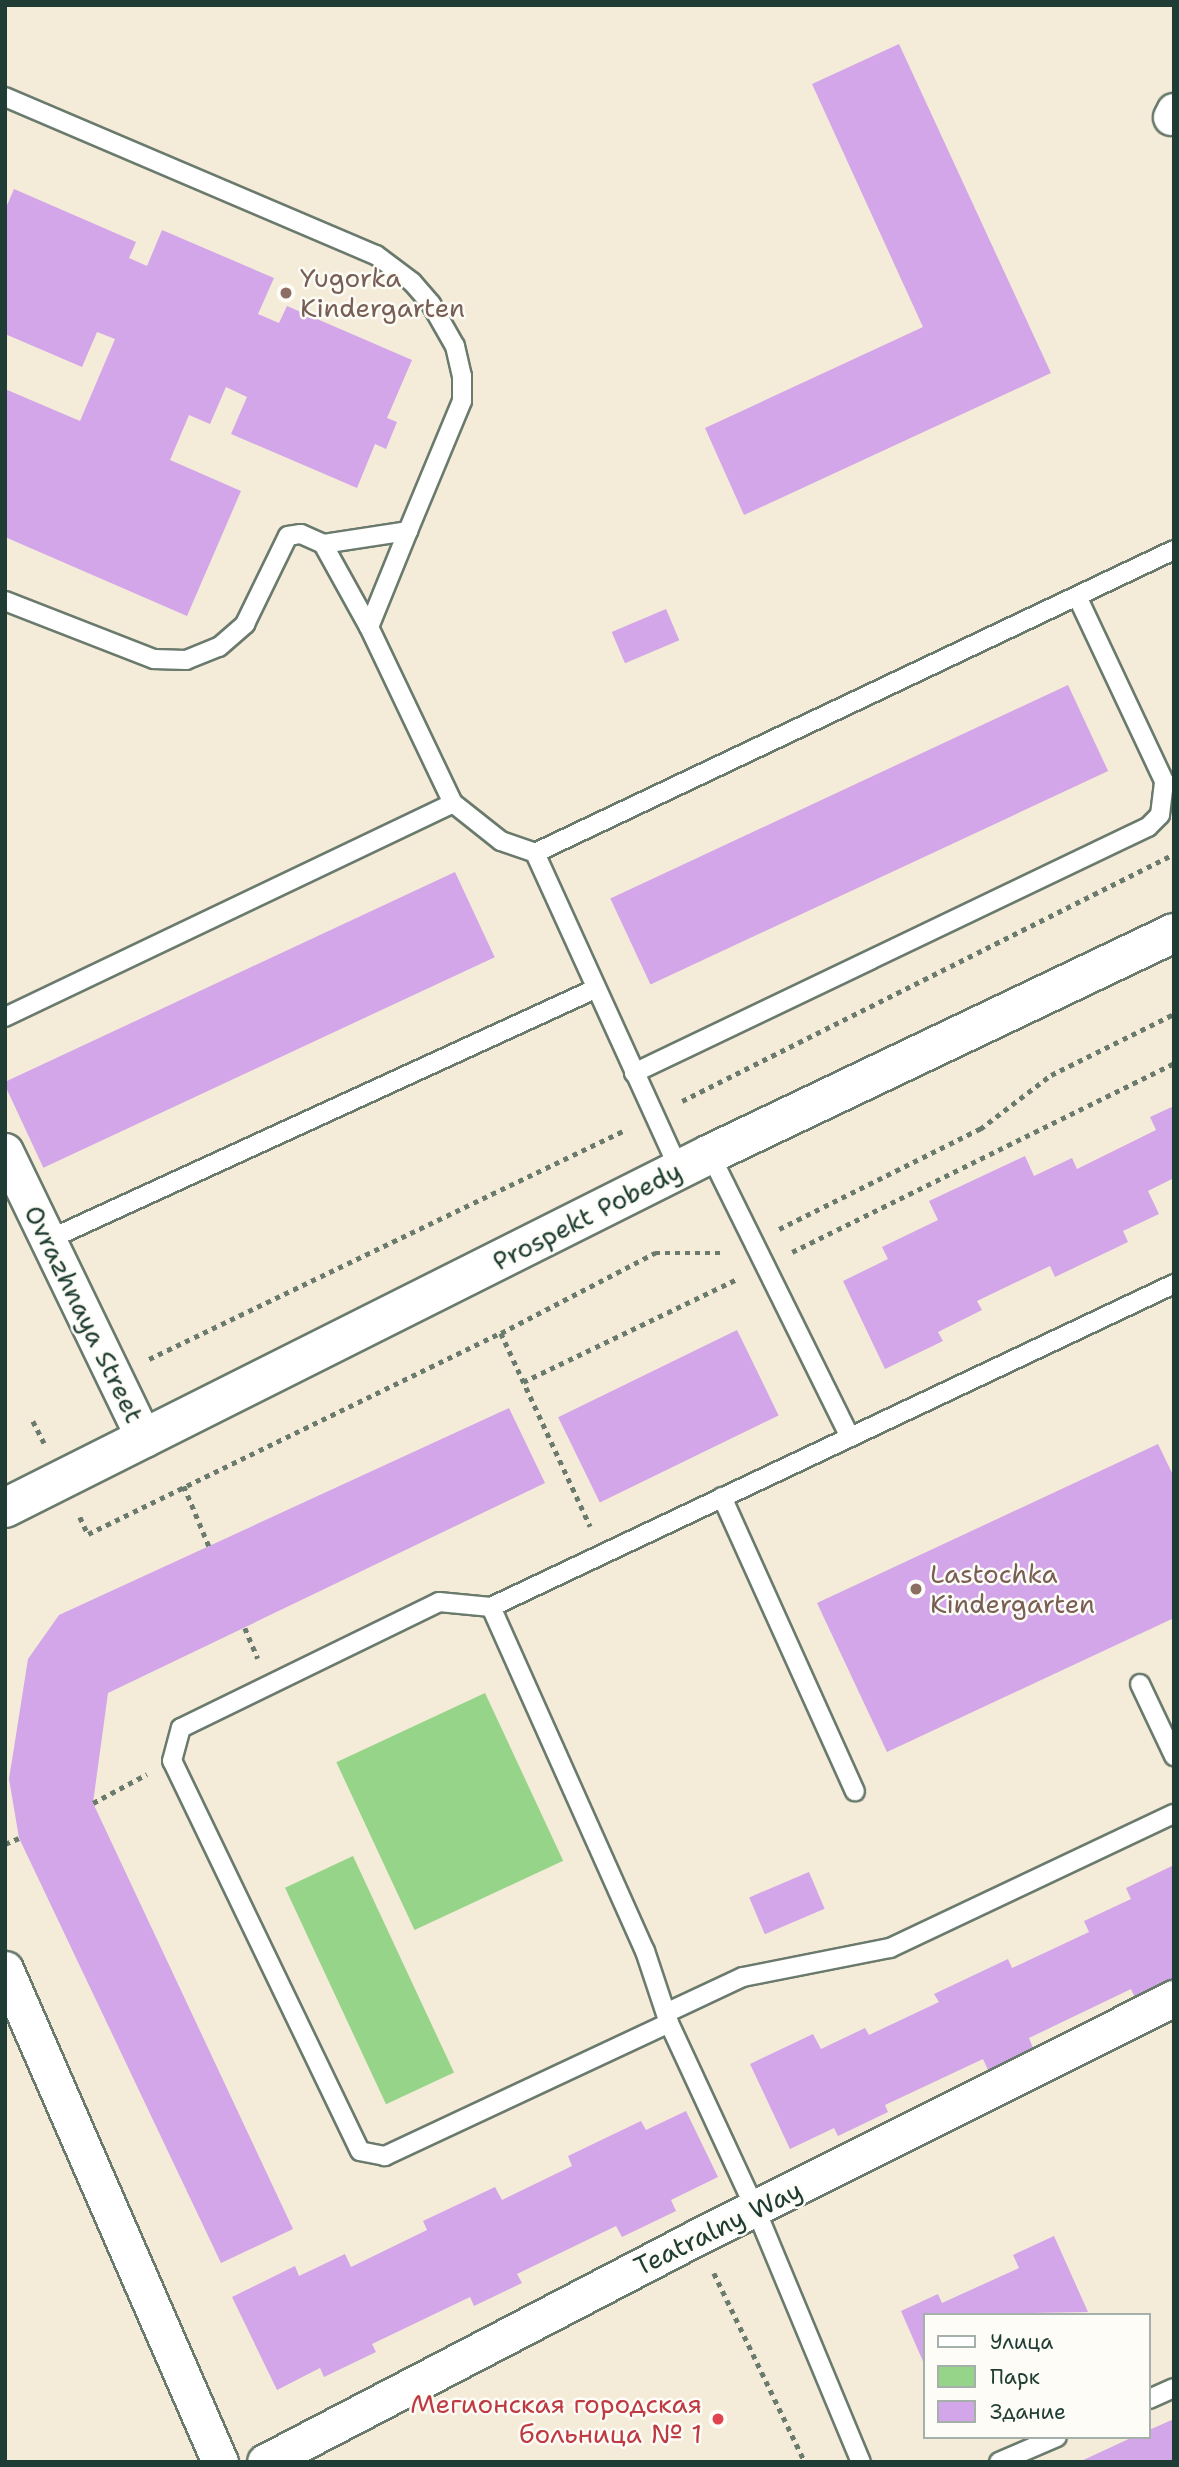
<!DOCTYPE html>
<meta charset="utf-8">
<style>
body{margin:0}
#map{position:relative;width:1179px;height:2467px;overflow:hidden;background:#f4ecd8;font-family:"Shantell Sans",sans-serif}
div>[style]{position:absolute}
.green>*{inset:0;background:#96d489;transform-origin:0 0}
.building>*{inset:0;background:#d2a6e9;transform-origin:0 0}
.path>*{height:4.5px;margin-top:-2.25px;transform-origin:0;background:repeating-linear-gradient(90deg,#6a7a6d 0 5px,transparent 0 10px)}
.roads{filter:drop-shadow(2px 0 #6a7a6d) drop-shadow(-2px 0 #6a7a6d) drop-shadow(0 2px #6a7a6d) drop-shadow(0 -2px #6a7a6d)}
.service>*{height:18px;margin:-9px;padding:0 9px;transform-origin:9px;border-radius:9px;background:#fff}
.minor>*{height:35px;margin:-17.5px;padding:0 17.5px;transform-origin:17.5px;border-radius:17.5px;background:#fff}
.tertiary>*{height:38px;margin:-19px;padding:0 19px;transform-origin:19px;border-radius:19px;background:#fff}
.dots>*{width:19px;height:19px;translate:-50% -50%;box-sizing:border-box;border:4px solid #fdfcf7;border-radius:50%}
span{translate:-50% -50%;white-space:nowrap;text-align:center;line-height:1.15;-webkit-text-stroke:5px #fdfcf7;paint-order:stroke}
.education-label{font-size:26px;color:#785e54}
.left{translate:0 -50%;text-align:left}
.street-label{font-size:26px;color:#1f3d34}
.health-label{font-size:26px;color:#be3a42}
.right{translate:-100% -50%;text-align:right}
.frame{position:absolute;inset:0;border:7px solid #1f3d34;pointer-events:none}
.legend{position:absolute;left:923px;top:2313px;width:228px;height:126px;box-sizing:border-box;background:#fdfcf7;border:2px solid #a4b0a9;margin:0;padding:9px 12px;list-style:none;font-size:21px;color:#1f3d34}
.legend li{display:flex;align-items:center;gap:14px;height:35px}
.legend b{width:35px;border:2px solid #a4b0a9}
</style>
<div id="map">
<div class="green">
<div style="left:485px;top:1693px;width:185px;height:164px;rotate:65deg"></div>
<div style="left:353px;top:1856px;width:239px;height:75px;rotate:65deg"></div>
</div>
<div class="building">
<div style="clip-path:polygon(899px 44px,1051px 373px,744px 515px,705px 428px,923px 327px,812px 84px)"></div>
<div style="clip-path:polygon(14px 189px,136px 242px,129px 258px,147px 266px,162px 230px,274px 278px,258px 314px,279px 323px,287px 306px,412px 360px,387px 418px,397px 422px,386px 449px,375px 444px,357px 488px,231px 434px,247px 397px,226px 387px,210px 424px,189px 415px,170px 460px,241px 491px,187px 616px,5px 537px,5px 389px,80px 421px,115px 339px,97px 332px,82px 367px,5px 334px,5px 210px)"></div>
<div style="left:666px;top:609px;width:34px;height:59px;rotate:67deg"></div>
<div style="left:1068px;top:685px;width:95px;height:505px;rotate:65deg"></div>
<div style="left:455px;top:872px;width:94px;height:498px;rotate:65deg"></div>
<div style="clip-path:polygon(1174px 1106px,1174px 1178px,1148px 1191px,1159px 1214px,1123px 1231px,1128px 1242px,1055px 1277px,1050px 1266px,977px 1301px,982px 1310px,938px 1332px,943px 1341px,885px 1369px,843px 1281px,888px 1259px,882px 1247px,938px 1220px,929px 1201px,1025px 1156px,1034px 1176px,1072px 1158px,1077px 1169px,1156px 1130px,1150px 1117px)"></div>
<div style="left:737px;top:1330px;width:95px;height:199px;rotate:64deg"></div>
<div style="clip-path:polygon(509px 1408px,545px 1483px,108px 1693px,93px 1803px,293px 2229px,221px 2263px,19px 1838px,9px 1779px,28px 1659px,59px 1615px)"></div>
<div style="clip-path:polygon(1158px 1444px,1174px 1477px,1174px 1618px,887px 1752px,817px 1603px)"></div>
<div style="clip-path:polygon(1174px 1865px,1174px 1984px,1137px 2002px,1131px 1989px,1029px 2038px,1033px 2048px,988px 2070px,983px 2059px,885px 2105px,888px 2112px,838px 2136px,834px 2128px,790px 2149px,750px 2064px,813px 2034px,821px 2049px,865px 2028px,869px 2035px,939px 2002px,934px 1994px,1008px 1959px,1012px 1968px,1089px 1932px,1084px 1921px,1131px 1899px,1126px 1888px)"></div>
<div style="left:809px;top:1872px;width:40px;height:65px;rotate:67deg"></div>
<div style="clip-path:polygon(686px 2111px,718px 2177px,671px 2200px,676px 2211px,622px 2237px,616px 2226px,517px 2274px,522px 2283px,474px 2306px,470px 2297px,372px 2344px,376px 2352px,324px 2377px,320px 2368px,277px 2390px,232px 2297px,295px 2266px,299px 2276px,345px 2254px,351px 2267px,427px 2230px,423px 2221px,495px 2187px,502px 2200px,572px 2166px,568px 2156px,641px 2121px,646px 2130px)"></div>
<div style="clip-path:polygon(1054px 2236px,1088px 2312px,925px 2315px,925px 2366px,901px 2311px,938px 2294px,942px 2303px,1019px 2268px,1013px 2255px)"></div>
<div style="clip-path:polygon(1174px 2419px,1174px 2462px,1079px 2462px,1133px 2437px,1149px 2437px,1149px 2430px)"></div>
</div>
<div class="path">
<div style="left:682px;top:1101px;width:551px;rotate:-26.66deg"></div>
<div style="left:779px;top:1229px;width:225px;rotate:-26.5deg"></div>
<div style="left:980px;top:1129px;width:89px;rotate:-37.3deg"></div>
<div style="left:1051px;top:1075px;width:137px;rotate:-26.4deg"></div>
<div style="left:792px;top:1252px;width:426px;rotate:-26.3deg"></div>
<div style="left:501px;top:1333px;width:213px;rotate:65.2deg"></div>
<div style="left:149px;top:1359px;width:530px;rotate:-25.7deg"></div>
<div style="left:523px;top:1382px;width:237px;rotate:-25.7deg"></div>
<div style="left:33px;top:1421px;width:25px;rotate:63deg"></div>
<div style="left:184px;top:1486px;width:65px;rotate:67.4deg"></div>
<div style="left:80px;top:1517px;width:19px;rotate:65deg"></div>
<div style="left:88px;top:1534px;width:459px;rotate:-26deg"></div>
<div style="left:501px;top:1333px;width:174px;rotate:-27.5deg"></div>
<div style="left:655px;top:1253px;width:68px"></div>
<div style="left:245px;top:1628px;width:33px;rotate:67deg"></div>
<div style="left:93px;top:1803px;width:61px;rotate:-28.2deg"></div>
<div style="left:5px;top:1844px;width:15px;rotate:-23deg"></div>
<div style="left:714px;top:2273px;width:210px;rotate:64.3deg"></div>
</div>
<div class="roads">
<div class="service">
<div style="left:5px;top:97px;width:403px;rotate:23.1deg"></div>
<div style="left:376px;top:255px;width:45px;rotate:36.9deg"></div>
<div style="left:412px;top:282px;width:29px;rotate:49deg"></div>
<div style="left:431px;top:304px;width:48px;rotate:60.3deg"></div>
<div style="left:455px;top:346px;width:31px;rotate:77deg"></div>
<div style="left:462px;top:376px;width:25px;rotate:90deg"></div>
<div style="left:462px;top:401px;width:141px;rotate:112.6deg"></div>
<div style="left:408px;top:531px;width:86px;rotate:171.3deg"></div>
<div style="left:5px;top:601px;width:160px;rotate:21.3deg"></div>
<div style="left:154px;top:659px;width:32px;rotate:2deg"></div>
<div style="left:186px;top:660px;width:35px;rotate:-22deg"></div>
<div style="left:219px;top:647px;width:35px;rotate:-41deg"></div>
<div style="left:245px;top:624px;width:98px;rotate:-64deg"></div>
<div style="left:288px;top:536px;width:13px;rotate:-9deg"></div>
<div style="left:301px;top:534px;width:24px;rotate:24deg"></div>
<div style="left:323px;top:544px;width:95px;rotate:61deg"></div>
<div style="left:369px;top:627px;width:195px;rotate:64.5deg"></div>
<div style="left:369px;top:627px;width:104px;rotate:-67.9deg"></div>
<div style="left:535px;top:853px;width:707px;rotate:-25.37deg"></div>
<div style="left:5px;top:1017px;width:496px;rotate:-25.5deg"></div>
<div style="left:453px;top:803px;width:61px;rotate:38.4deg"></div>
<div style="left:501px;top:841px;width:36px;rotate:19deg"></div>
<div style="left:535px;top:853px;width:347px;rotate:65.5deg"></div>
<div style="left:634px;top:1073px;width:570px;rotate:-25.58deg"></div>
<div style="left:1148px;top:827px;width:17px;rotate:-45deg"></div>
<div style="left:1160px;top:815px;width:34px;rotate:-83deg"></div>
<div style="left:1164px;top:781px;width:202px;rotate:-115.2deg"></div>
<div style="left:710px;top:1154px;width:316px;rotate:63.7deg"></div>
<div style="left:48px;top:1240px;width:602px;rotate:-24.65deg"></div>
<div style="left:722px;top:1497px;width:323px;rotate:65.7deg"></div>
<div style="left:491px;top:1607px;width:377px;rotate:65.9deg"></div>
<div style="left:645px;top:1951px;width:76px;rotate:71.6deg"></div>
<div style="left:669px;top:2023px;width:206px;rotate:65.1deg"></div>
<div style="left:756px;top:2210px;width:273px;rotate:67.4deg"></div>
<div style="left:1140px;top:1684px;width:80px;rotate:64.7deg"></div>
<div style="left:666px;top:2013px;width:85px;rotate:-25.1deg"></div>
<div style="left:743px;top:1977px;width:150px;rotate:-11.2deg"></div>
<div style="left:890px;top:1948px;width:314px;rotate:-25.3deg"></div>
<div style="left:669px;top:2023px;width:314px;rotate:154.9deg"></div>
<div style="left:385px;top:2156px;width:25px;rotate:-169deg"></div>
<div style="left:360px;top:2151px;width:433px;rotate:-115.7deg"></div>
<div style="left:172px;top:1761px;width:34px;rotate:-75deg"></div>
<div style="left:181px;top:1728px;width:287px;rotate:-26deg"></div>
<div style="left:439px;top:1602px;width:52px;rotate:5.5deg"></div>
<div style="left:491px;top:1607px;width:756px;rotate:-25.31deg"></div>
<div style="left:1149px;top:2399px;width:27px;rotate:-24deg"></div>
<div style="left:999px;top:2462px;width:63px;rotate:-23.3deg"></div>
</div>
<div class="minor">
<div style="left:1171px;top:117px;width:7px;rotate:-63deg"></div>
<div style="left:5px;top:1151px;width:320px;rotate:64.2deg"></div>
<div style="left:5px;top:1969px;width:538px;rotate:66.44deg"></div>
<div style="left:265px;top:2462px;width:487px;rotate:-27.5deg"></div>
<div style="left:697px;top:2237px;width:534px;rotate:-26.61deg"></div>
</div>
<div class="tertiary">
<div style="left:5px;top:1508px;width:789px;rotate:-26.66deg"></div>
<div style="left:710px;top:1154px;width:514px;rotate:-25.47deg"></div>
</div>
</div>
<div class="dots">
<div style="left:286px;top:293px;background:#8d6e63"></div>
<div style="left:916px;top:1589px;background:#8d6e63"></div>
<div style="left:718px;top:2419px;background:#e0444e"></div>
</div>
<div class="education-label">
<span class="left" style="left:300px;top:293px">Yugorka<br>Kindergarten</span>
<span class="left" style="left:930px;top:1589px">Lastochka<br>Kindergarten</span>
</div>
<div class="street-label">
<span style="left:587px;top:1216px;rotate:-27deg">Prospekt Pobedy</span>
<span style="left:84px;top:1314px;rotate:64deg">Ovrazhnaya Street</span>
<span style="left:718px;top:2228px;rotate:-26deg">Teatralny Way</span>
</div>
<div class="health-label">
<span class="right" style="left:702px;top:2419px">Мегионская городская<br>больница № 1</span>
</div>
<div class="frame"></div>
<ul class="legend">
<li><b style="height:9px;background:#fff"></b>Улица</li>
<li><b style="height:19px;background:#96d489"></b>Парк</li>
<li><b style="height:19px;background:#d2a6e9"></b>Здание</li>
</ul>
</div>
